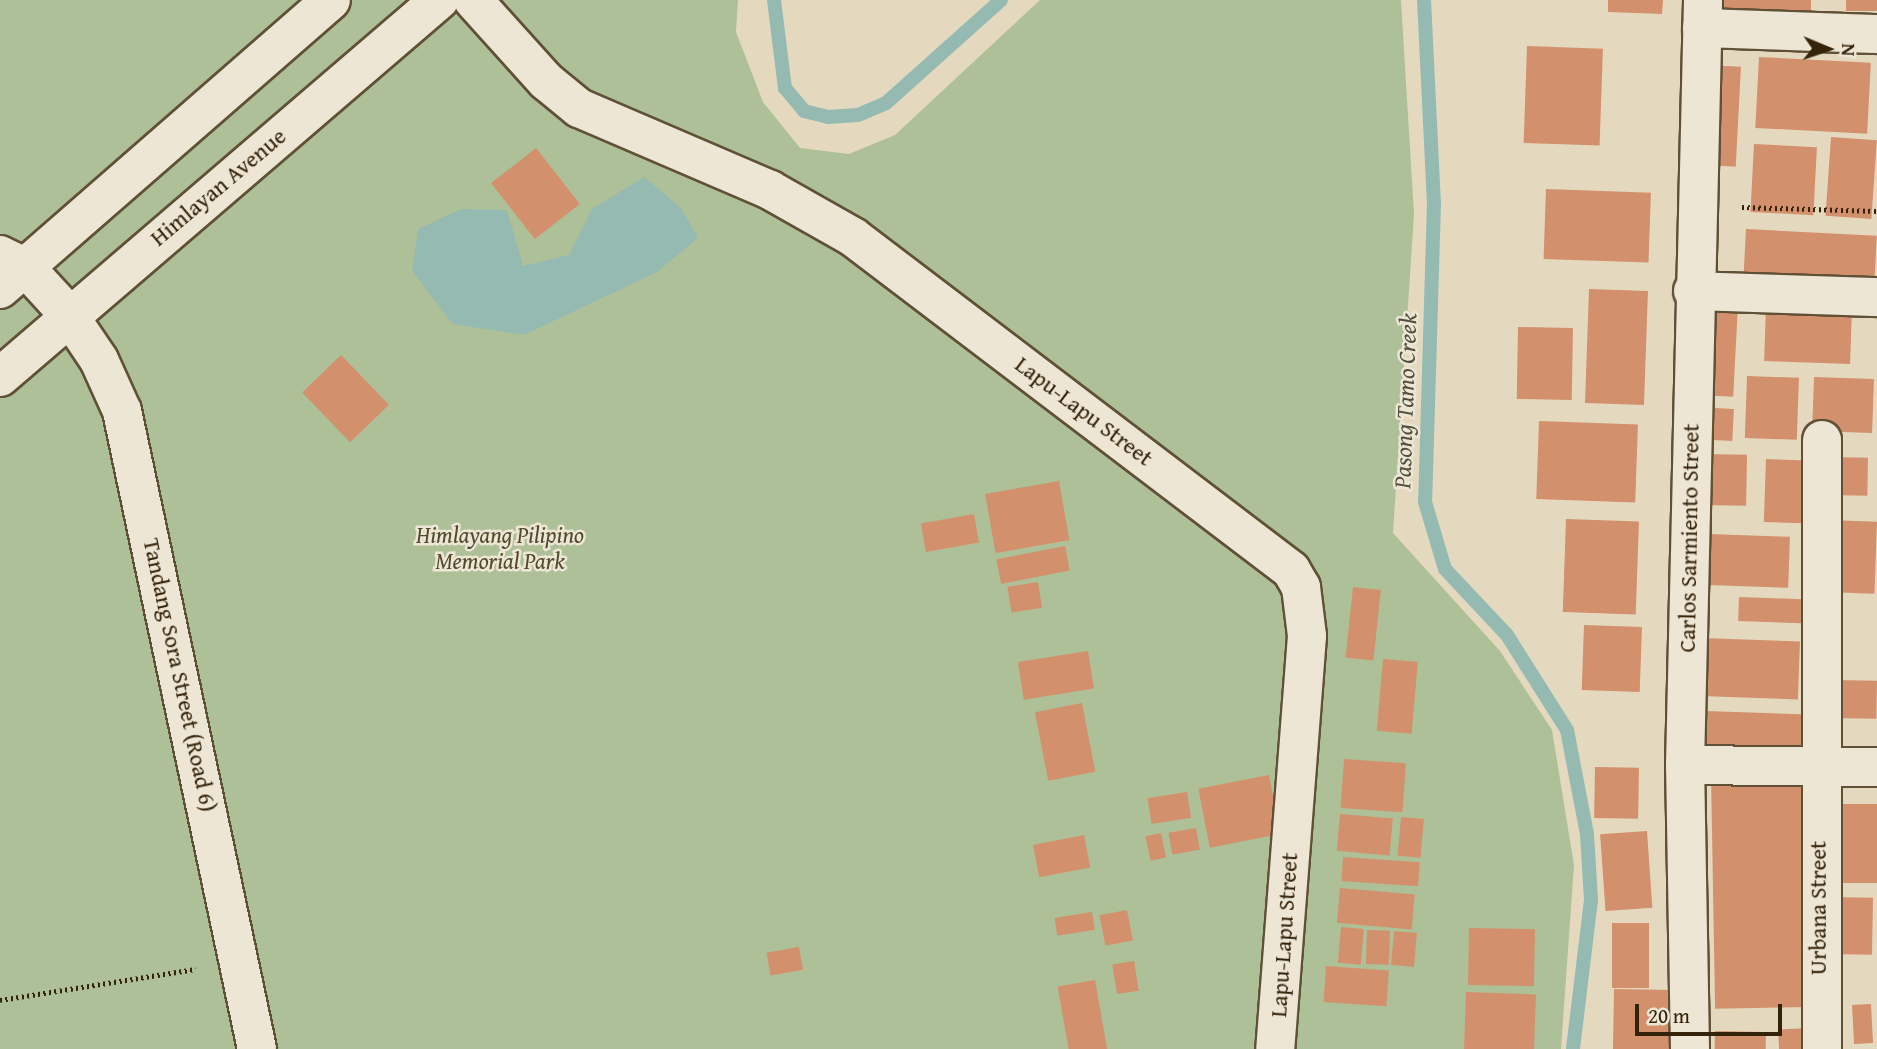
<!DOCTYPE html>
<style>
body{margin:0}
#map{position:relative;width:1877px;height:1049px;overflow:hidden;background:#e4d9bf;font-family:"Gentium Book Plus",serif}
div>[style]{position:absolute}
.green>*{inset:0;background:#aec097}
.water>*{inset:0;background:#95bab2}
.stream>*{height:14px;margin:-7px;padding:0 7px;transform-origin:7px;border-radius:7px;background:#95bab2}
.building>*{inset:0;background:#d3906c;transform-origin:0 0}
.path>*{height:4.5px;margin-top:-2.25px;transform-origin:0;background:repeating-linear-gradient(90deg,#342309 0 2px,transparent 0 5.5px)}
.roads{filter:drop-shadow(2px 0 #605036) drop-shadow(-2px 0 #605036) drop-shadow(0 2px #605036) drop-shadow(0 -2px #605036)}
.minor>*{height:38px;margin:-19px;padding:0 19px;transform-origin:19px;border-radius:19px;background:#ede6d5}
span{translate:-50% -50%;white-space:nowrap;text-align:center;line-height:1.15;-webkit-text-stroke:5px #ede6d5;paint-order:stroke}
.street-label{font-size:23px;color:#342309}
.park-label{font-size:23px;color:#524a2c;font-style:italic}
.water-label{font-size:24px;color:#51503c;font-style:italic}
.north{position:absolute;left:1793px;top:14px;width:70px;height:70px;-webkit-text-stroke:5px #ede6d5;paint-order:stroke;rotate:92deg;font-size:19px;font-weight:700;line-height:28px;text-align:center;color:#342309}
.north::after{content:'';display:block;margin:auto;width:24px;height:32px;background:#342309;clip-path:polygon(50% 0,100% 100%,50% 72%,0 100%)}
.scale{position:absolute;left:1635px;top:1004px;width:147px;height:32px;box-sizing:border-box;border:4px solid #342309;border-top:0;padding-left:9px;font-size:21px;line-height:24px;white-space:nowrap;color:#342309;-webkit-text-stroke:5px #ede6d5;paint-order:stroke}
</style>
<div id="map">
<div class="green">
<div style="clip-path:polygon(0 0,738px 0,736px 32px,763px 102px,800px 148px,849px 154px,895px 135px,1040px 0,1401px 0,1414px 214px,1393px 533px,1500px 651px,1552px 730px,1574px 865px,1561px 1049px,0 1049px)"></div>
</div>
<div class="water">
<div style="clip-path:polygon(644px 177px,681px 208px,698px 238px,657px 272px,524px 335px,453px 324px,412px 271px,418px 229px,461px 209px,507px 210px,523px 266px,569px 255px,592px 209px)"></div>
</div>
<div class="stream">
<div style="left:774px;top:0;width:89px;rotate:82.9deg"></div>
<div style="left:785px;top:88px;width:30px;rotate:50deg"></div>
<div style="left:804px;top:111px;width:25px;rotate:14deg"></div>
<div style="left:828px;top:117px;width:30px;rotate:-4deg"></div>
<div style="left:858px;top:115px;width:30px;rotate:-23deg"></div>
<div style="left:886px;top:103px;width:154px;rotate:-41.8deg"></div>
<div style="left:1424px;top:0;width:203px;rotate:87.2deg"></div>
<div style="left:1434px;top:203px;width:299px;rotate:91.7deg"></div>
<div style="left:1425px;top:502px;width:70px;rotate:73.4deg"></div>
<div style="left:1445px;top:569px;width:91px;rotate:46.8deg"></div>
<div style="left:1507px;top:635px;width:112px;rotate:57.7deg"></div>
<div style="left:1567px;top:730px;width:106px;rotate:79.1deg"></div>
<div style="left:1587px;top:834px;width:66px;rotate:86.5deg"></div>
<div style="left:1591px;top:900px;width:150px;rotate:96.9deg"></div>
</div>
<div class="building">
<div style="clip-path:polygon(1608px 0,1663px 0,1662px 14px,1608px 12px)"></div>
<div style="clip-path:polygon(1724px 0,1811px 0,1811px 13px,1723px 10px)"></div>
<div style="left:1846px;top:0;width:31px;height:11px"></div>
<div style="left:1527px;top:46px;width:76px;height:97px;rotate:2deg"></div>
<div style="left:1759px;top:57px;width:112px;height:71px;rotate:3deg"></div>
<div style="left:1706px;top:65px;width:35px;height:100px;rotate:3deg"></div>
<div style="left:1831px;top:137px;width:46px;height:79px;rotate:4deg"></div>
<div style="left:1754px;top:144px;width:63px;height:68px;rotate:3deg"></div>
<div style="left:536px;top:148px;width:71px;height:57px;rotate:52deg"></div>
<div style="left:1546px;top:189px;width:105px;height:70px;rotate:2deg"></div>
<div style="left:1746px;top:229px;width:131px;height:56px;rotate:3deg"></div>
<div style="left:1589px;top:289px;width:59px;height:114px;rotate:2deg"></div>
<div style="left:1701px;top:304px;width:37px;height:91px;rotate:3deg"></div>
<div style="left:1766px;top:307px;width:86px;height:54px;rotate:2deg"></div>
<div style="left:1518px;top:327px;width:55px;height:72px;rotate:1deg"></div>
<div style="left:341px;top:355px;width:69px;height:54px;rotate:46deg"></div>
<div style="left:1747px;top:376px;width:52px;height:62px;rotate:2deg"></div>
<div style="left:1814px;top:377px;width:60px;height:54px;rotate:2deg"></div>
<div style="left:1696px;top:407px;width:38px;height:32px;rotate:3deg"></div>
<div style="left:1539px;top:421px;width:99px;height:78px;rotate:2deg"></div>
<div style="left:1702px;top:454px;width:45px;height:51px;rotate:1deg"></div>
<div style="left:1829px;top:457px;width:39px;height:38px;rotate:1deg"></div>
<div style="left:1766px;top:459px;width:47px;height:63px;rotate:2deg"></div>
<div style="left:1059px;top:481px;width:60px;height:75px;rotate:80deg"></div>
<div style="left:974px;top:514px;width:29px;height:54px;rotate:80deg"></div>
<div style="left:1566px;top:519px;width:73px;height:93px;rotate:2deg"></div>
<div style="left:1828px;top:520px;width:49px;height:72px;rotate:2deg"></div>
<div style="left:1708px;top:534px;width:82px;height:51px;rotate:2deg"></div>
<div style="left:1065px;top:546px;width:25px;height:70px;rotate:79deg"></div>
<div style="left:1038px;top:582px;width:26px;height:31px;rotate:81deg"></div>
<div style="left:1353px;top:587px;width:28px;height:71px;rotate:6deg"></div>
<div style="left:1739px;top:597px;width:63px;height:24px;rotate:2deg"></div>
<div style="left:1584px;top:625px;width:58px;height:65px;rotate:2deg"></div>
<div style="left:1702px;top:638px;width:98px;height:58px;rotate:2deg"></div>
<div style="left:1088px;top:651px;width:38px;height:71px;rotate:81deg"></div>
<div style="left:1383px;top:659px;width:35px;height:72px;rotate:5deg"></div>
<div style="left:1831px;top:680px;width:46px;height:38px;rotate:1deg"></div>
<div style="left:1082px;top:703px;width:70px;height:48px;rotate:79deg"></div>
<div style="left:1705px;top:711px;width:102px;height:43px;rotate:2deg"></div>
<div style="left:1344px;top:759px;width:62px;height:49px;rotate:4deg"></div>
<div style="left:1595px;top:767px;width:44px;height:51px;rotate:1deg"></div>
<div style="left:1809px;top:773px;width:234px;height:98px;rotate:89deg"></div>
<div style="left:1269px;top:775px;width:60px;height:72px;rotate:79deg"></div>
<div style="left:1187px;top:792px;width:26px;height:40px;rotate:81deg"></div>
<div style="left:1829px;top:804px;width:48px;height:79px"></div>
<div style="left:1340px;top:814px;width:53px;height:37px;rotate:5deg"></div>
<div style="left:1401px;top:817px;width:23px;height:39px;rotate:5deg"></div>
<div style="left:1196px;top:828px;width:22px;height:28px;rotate:80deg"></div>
<div style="left:1647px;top:831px;width:77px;height:47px;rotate:86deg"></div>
<div style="left:1161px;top:833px;width:25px;height:16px;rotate:78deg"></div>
<div style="left:1084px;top:835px;width:33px;height:52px;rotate:79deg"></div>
<div style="left:1343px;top:857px;width:77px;height:24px;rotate:4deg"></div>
<div style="left:1340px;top:888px;width:75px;height:35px;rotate:5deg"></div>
<div style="left:1831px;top:897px;width:42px;height:57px;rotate:1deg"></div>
<div style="left:1127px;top:910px;width:31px;height:28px;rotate:79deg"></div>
<div style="left:1092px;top:912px;width:18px;height:38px;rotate:81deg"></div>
<div style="left:1612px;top:923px;width:37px;height:65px"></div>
<div style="left:1341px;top:927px;width:23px;height:36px;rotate:5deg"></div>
<div style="left:1469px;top:928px;width:66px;height:57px;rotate:1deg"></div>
<div style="left:1367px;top:930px;width:23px;height:34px;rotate:2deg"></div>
<div style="left:1394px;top:931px;width:23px;height:34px;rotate:5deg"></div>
<div style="left:799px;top:947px;width:23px;height:33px;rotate:80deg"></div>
<div style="left:1134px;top:961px;width:30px;height:22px;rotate:81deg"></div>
<div style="left:1326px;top:966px;width:63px;height:36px;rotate:4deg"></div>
<div style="left:1095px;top:980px;width:70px;height:38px;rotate:80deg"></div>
<div style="left:1614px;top:989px;width:60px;height:60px;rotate:1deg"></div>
<div style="left:1466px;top:992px;width:70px;height:57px;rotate:2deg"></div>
<div style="left:1871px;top:1004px;width:39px;height:19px;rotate:87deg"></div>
<div style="left:1809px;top:1028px;width:21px;height:31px;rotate:87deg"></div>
<div style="left:1715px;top:1031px;width:51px;height:18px;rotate:1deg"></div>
</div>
<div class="path">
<div style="left:1742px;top:207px;width:135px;rotate:1.7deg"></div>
<div style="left:0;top:1000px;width:198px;rotate:-9deg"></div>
</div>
<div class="roads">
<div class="minor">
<div style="left:473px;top:0;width:109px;rotate:48deg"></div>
<div style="left:546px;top:81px;width:43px;rotate:39.3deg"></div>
<div style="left:579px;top:108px;width:208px;rotate:23.2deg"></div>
<div style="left:770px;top:190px;width:95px;rotate:29.5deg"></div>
<div style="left:853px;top:237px;width:550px;rotate:37.24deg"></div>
<div style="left:1291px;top:570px;width:20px;rotate:60deg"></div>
<div style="left:1301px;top:587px;width:49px;rotate:83deg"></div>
<div style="left:1307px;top:636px;width:414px;rotate:94.4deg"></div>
<div style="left:1702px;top:28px;width:175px;rotate:2deg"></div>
<div style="left:0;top:255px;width:28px;rotate:26deg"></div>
<div style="left:25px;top:267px;width:64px;rotate:47.5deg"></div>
<div style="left:68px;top:314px;width:55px;rotate:56deg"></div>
<div style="left:99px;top:360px;width:56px;rotate:65.7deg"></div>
<div style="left:122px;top:411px;width:652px;rotate:78.05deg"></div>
<div style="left:0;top:289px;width:439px;rotate:-41.1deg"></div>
<div style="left:1693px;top:291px;width:184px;rotate:1.9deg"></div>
<div style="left:0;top:377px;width:579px;rotate:-40.65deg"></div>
<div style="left:1822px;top:440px;width:609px;rotate:90deg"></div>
<div style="left:1685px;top:765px;width:192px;rotate:0.6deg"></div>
<div style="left:1690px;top:1049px;width:284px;rotate:-91deg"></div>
<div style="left:1685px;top:765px;width:765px;rotate:-88.65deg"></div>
</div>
</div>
<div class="street-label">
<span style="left:218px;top:187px;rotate:-40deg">Himlayan Avenue</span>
<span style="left:1084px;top:411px;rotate:37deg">Lapu-Lapu Street</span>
<span style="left:1689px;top:538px;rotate:-89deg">Carlos Sarmiento Street</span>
<span style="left:180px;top:675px;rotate:78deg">Tandang Sora Street (Road 6)</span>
<span style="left:1818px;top:908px;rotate:-90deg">Urbana Street</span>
<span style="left:1284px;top:935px;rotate:-86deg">Lapu-Lapu Street</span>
</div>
<div class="park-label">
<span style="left:500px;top:548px">Himlayang Pilipino<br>Memorial Park</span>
</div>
<div class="water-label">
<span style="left:1405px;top:401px;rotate:-88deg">Pasong Tamo Creek</span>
</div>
<div class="north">N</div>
<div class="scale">20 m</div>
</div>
